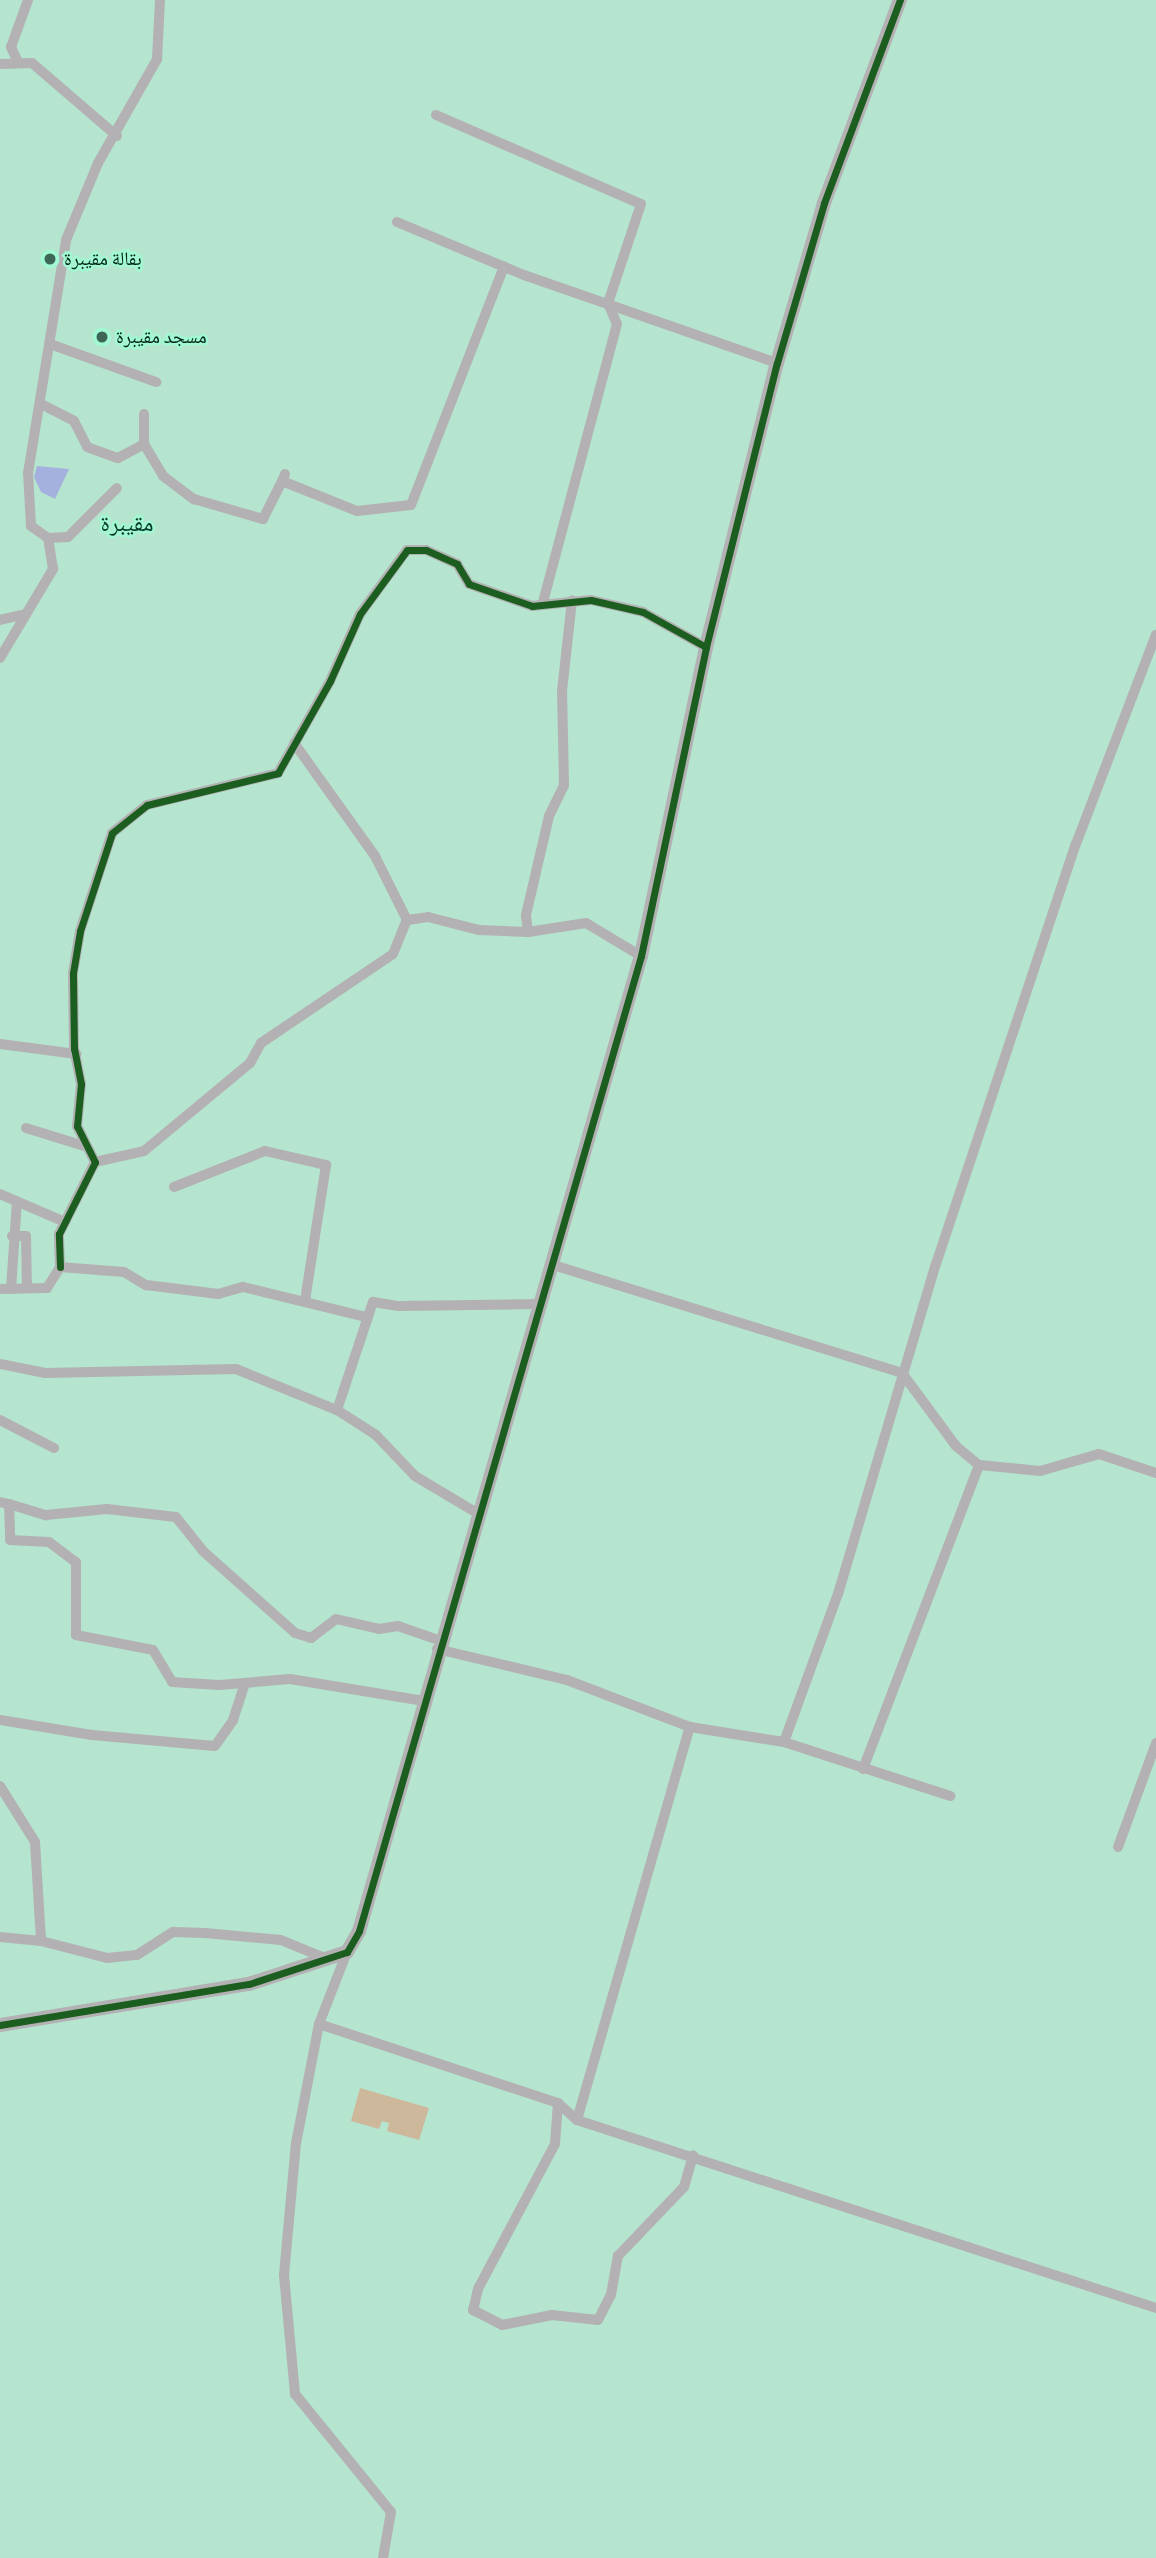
<!DOCTYPE html>
<meta charset="utf-8">
<style>
body{margin:0}
#map{position:relative;width:1156px;height:2558px;overflow:hidden;background:#b5e4cf;font-family:Manrope,"Noto Naskh Arabic",sans-serif}
div>[style]{position:absolute}
.forest>*{inset:0;background:#ceb89b}
.water>*{inset:0;background:#a4b0dd}
.minor>*{height:10px;margin:-5px;padding:0 5px;transform-origin:5px;border-radius:5px;background:#b3b1b3}
.tertiary>*{height:14px;margin:-7px;padding:0 7px;transform-origin:7px;border-radius:7px;background:#b3b1b3}
.cycleway>*{height:7px;margin:-3.5px;padding:0 3.5px;transform-origin:3.5px;border-radius:3.5px;background:#1b5e20}
.dots>*{width:19px;height:19px;translate:-50% -50%;box-sizing:border-box;border:4px solid #a1f8d2;border-radius:50%}
span{translate:-50% -50%;white-space:nowrap;text-align:center;line-height:1.15;-webkit-text-stroke:5px #a1f8d2;paint-order:stroke}
.poi-label{font-size:19px;color:#002417}
.left{translate:0 -50%;text-align:left}
.quarter-label{font-size:23px;color:#093b2a}
</style>
<div id="map">
<div class="forest">
<div style="clip-path:polygon(360px 2088px,429px 2108px,419px 2140px,387px 2131px,389px 2123px,382px 2121px,379px 2129px,351px 2121px)"></div>
</div>
<div class="water">
<div style="clip-path:polygon(37px 466px,69px 469px,55px 499px,41px 492px,34px 477px)"></div>
</div>
<div class="minor">
<div style="left:18px;top:62px;width:17px;rotate:-115deg"></div>
<div style="left:11px;top:47px;width:50px;rotate:-70.1deg"></div>
<div style="left:0;top:64px;width:32px;rotate:-2deg"></div>
<div style="left:32px;top:63px;width:112px;rotate:40.7deg"></div>
<div style="left:436px;top:115px;width:223px;rotate:23.5deg"></div>
<div style="left:641px;top:204px;width:104px;rotate:108.4deg"></div>
<div style="left:608px;top:303px;width:23px;rotate:67deg"></div>
<div style="left:617px;top:324px;width:289px;rotate:104.9deg"></div>
<div style="left:397px;top:222px;width:138px;rotate:22.7deg"></div>
<div style="left:524px;top:275px;width:268px;rotate:19.2deg"></div>
<div style="left:50px;top:344px;width:113px;rotate:19.7deg"></div>
<div style="left:41px;top:404px;width:37px;rotate:27deg"></div>
<div style="left:74px;top:421px;width:29px;rotate:63deg"></div>
<div style="left:87px;top:447px;width:33px;rotate:20deg"></div>
<div style="left:118px;top:458px;width:30px;rotate:-28deg"></div>
<div style="left:144px;top:414px;width:30px;rotate:90deg"></div>
<div style="left:144px;top:444px;width:37px;rotate:59deg"></div>
<div style="left:163px;top:476px;width:39px;rotate:37deg"></div>
<div style="left:194px;top:499px;width:72px;rotate:16.2deg"></div>
<div style="left:263px;top:519px;width:42px;rotate:-63.4deg"></div>
<div style="left:285px;top:474px;width:8px;rotate:113deg"></div>
<div style="left:282px;top:481px;width:81px;rotate:21.8deg"></div>
<div style="left:357px;top:511px;width:54px;rotate:-6.3deg"></div>
<div style="left:411px;top:505px;width:256px;rotate:-68.7deg"></div>
<div style="left:48px;top:538px;width:21px;rotate:-145deg"></div>
<div style="left:31px;top:526px;width:53px;rotate:-93.2deg"></div>
<div style="left:28px;top:473px;width:236px;rotate:-80.7deg"></div>
<div style="left:66px;top:240px;width:83px;rotate:-67.4deg"></div>
<div style="left:98px;top:163px;width:120px;rotate:-60.4deg"></div>
<div style="left:157px;top:59px;width:59px;rotate:-87.1deg"></div>
<div style="left:0;top:620px;width:26px;rotate:-13deg"></div>
<div style="left:0;top:658px;width:104px;rotate:-59.2deg"></div>
<div style="left:53px;top:569px;width:31px;rotate:-99deg"></div>
<div style="left:48px;top:538px;width:20px;rotate:-3deg"></div>
<div style="left:68px;top:537px;width:69px;rotate:-45deg"></div>
<div style="left:407px;top:920px;width:21px;rotate:-8deg"></div>
<div style="left:428px;top:917px;width:53px;rotate:14.3deg"></div>
<div style="left:479px;top:930px;width:49px;rotate:2.3deg"></div>
<div style="left:528px;top:932px;width:59px;rotate:-8.8deg"></div>
<div style="left:586px;top:923px;width:64px;rotate:31deg"></div>
<div style="left:528px;top:932px;width:17px;rotate:-97deg"></div>
<div style="left:526px;top:915px;width:102px;rotate:-76.9deg"></div>
<div style="left:549px;top:816px;width:34px;rotate:-64deg"></div>
<div style="left:564px;top:785px;width:94px;rotate:-91.2deg"></div>
<div style="left:562px;top:691px;width:91px;rotate:-83.7deg"></div>
<div style="left:0;top:1044px;width:77px;rotate:7.5deg"></div>
<div style="left:26px;top:1128px;width:61px;rotate:17.2deg"></div>
<div style="left:95px;top:1162px;width:50px;rotate:-12.7deg"></div>
<div style="left:144px;top:1151px;width:138px;rotate:-39.7deg"></div>
<div style="left:250px;top:1063px;width:23px;rotate:-61deg"></div>
<div style="left:261px;top:1043px;width:159px;rotate:-34deg"></div>
<div style="left:393px;top:954px;width:37px;rotate:-68deg"></div>
<div style="left:407px;top:920px;width:72px;rotate:-116.6deg"></div>
<div style="left:375px;top:856px;width:139px;rotate:-125.6deg"></div>
<div style="left:174px;top:1187px;width:98px;rotate:-21.6deg"></div>
<div style="left:265px;top:1151px;width:63px;rotate:12.9deg"></div>
<div style="left:326px;top:1165px;width:137px;rotate:98.8deg"></div>
<div style="left:0;top:1194px;width:71px;rotate:23.3deg"></div>
<div style="left:12px;top:1236px;width:14px"></div>
<div style="left:26px;top:1236px;width:52px;rotate:88.9deg"></div>
<div style="left:550px;top:1264px;width:368px;rotate:17.2deg"></div>
<div style="left:902px;top:1373px;width:91px;rotate:53.5deg"></div>
<div style="left:956px;top:1446px;width:30px;rotate:40deg"></div>
<div style="left:979px;top:1465px;width:61px;rotate:5.6deg"></div>
<div style="left:1040px;top:1471px;width:61px;rotate:-16.1deg"></div>
<div style="left:1099px;top:1454px;width:60px;rotate:18.4deg"></div>
<div style="left:60px;top:1267px;width:33px;rotate:-92deg"></div>
<div style="left:59px;top:1234px;width:80px;rotate:-63.4deg"></div>
<div style="left:95px;top:1162px;width:40px;rotate:-116.6deg"></div>
<div style="left:77px;top:1126px;width:42px;rotate:-84.6deg"></div>
<div style="left:81px;top:1084px;width:36px;rotate:-101deg"></div>
<div style="left:74px;top:1049px;width:76px;rotate:-90.8deg"></div>
<div style="left:73px;top:973px;width:43px;rotate:-80.5deg"></div>
<div style="left:80px;top:931px;width:103px;rotate:-71.9deg"></div>
<div style="left:112px;top:833px;width:45px;rotate:-38.7deg"></div>
<div style="left:147px;top:805px;width:135px;rotate:-13.7deg"></div>
<div style="left:278px;top:773px;width:106px;rotate:-60.5deg"></div>
<div style="left:330px;top:681px;width:73px;rotate:-65.9deg"></div>
<div style="left:360px;top:614px;width:79px;rotate:-53.7deg"></div>
<div style="left:407px;top:550px;width:19px"></div>
<div style="left:426px;top:550px;width:34px;rotate:24deg"></div>
<div style="left:457px;top:564px;width:23px;rotate:59deg"></div>
<div style="left:469px;top:584px;width:67px;rotate:19.2deg"></div>
<div style="left:532px;top:606px;width:59px;rotate:-5.8deg"></div>
<div style="left:591px;top:600px;width:53px;rotate:13deg"></div>
<div style="left:643px;top:612px;width:72px;rotate:29.1deg"></div>
<div style="left:0;top:1289px;width:47px;rotate:-1.2deg"></div>
<div style="left:47px;top:1288px;width:25px;rotate:-58deg"></div>
<div style="left:60px;top:1267px;width:64px;rotate:4.5deg"></div>
<div style="left:124px;top:1272px;width:26px;rotate:31deg"></div>
<div style="left:146px;top:1285px;width:73px;rotate:7.1deg"></div>
<div style="left:218px;top:1294px;width:26px;rotate:-16deg"></div>
<div style="left:243px;top:1287px;width:127px;rotate:13.7deg"></div>
<div style="left:11px;top:1289px;width:88px;rotate:-86.1deg"></div>
<div style="left:0;top:1364px;width:46px;rotate:11.3deg"></div>
<div style="left:45px;top:1373px;width:191px;rotate:-1.2deg"></div>
<div style="left:236px;top:1369px;width:109px;rotate:22.1deg"></div>
<div style="left:0;top:1420px;width:61px;rotate:27.4deg"></div>
<div style="left:0;top:1502px;width:9px;rotate:13deg"></div>
<div style="left:9px;top:1504px;width:36px;rotate:88deg"></div>
<div style="left:10px;top:1540px;width:39px;rotate:3deg"></div>
<div style="left:49px;top:1542px;width:34px;rotate:37deg"></div>
<div style="left:76px;top:1562px;width:73px;rotate:90deg"></div>
<div style="left:76px;top:1635px;width:78px;rotate:11deg"></div>
<div style="left:153px;top:1650px;width:37px;rotate:59deg"></div>
<div style="left:172px;top:1682px;width:47px;rotate:3.7deg"></div>
<div style="left:219px;top:1685px;width:71px;rotate:-4.8deg"></div>
<div style="left:290px;top:1679px;width:136px;rotate:9.3deg"></div>
<div style="left:9px;top:1504px;width:39px;rotate:17deg"></div>
<div style="left:46px;top:1515px;width:61px;rotate:-5.6deg"></div>
<div style="left:107px;top:1509px;width:69px;rotate:6.6deg"></div>
<div style="left:176px;top:1517px;width:43px;rotate:51.5deg"></div>
<div style="left:203px;top:1551px;width:123px;rotate:41.7deg"></div>
<div style="left:295px;top:1633px;width:17px;rotate:17deg"></div>
<div style="left:311px;top:1638px;width:31px;rotate:-37deg"></div>
<div style="left:336px;top:1619px;width:44px;rotate:13.1deg"></div>
<div style="left:379px;top:1629px;width:19px;rotate:-9deg"></div>
<div style="left:398px;top:1626px;width:46px;rotate:19.2deg"></div>
<div style="left:477px;top:1513px;width:72px;rotate:-149.2deg"></div>
<div style="left:415px;top:1476px;width:57px;rotate:-133.6deg"></div>
<div style="left:376px;top:1435px;width:46px;rotate:-147.3deg"></div>
<div style="left:337px;top:1410px;width:114px;rotate:-71.6deg"></div>
<div style="left:373px;top:1302px;width:26px;rotate:9deg"></div>
<div style="left:399px;top:1306px;width:139px;rotate:-0.8deg"></div>
<div style="left:437px;top:1649px;width:134px;rotate:13.4deg"></div>
<div style="left:567px;top:1680px;width:132px;rotate:20.9deg"></div>
<div style="left:690px;top:1727px;width:95px;rotate:9.1deg"></div>
<div style="left:784px;top:1742px;width:175px;rotate:18deg"></div>
<div style="left:0;top:1720px;width:93px;rotate:9.3deg"></div>
<div style="left:92px;top:1735px;width:123px;rotate:5.1deg"></div>
<div style="left:215px;top:1746px;width:32px;rotate:-55deg"></div>
<div style="left:233px;top:1720px;width:39px;rotate:-72deg"></div>
<div style="left:784px;top:1742px;width:158px;rotate:-70deg"></div>
<div style="left:838px;top:1594px;width:344px;rotate:-73.5deg"></div>
<div style="left:936px;top:1264px;width:443px;rotate:-71.6deg"></div>
<div style="left:1076px;top:844px;width:224px;rotate:-69.1deg"></div>
<div style="left:863px;top:1769px;width:325px;rotate:-69.1deg"></div>
<div style="left:0;top:1786px;width:66px;rotate:58deg"></div>
<div style="left:35px;top:1842px;width:99px;rotate:86.5deg"></div>
<div style="left:1118px;top:1847px;width:111px;rotate:-69.9deg"></div>
<div style="left:0;top:1937px;width:41px;rotate:5.6deg"></div>
<div style="left:41px;top:1941px;width:68px;rotate:14.4deg"></div>
<div style="left:107px;top:1958px;width:30px;rotate:-6deg"></div>
<div style="left:137px;top:1955px;width:43px;rotate:-32.6deg"></div>
<div style="left:173px;top:1932px;width:32px;rotate:2deg"></div>
<div style="left:205px;top:1933px;width:76px;rotate:5.3deg"></div>
<div style="left:281px;top:1940px;width:50px;rotate:22.4deg"></div>
<div style="left:347px;top:1952px;width:77px;rotate:111.3deg"></div>
<div style="left:319px;top:2024px;width:121px;rotate:100.9deg"></div>
<div style="left:296px;top:2143px;width:133px;rotate:95.2deg"></div>
<div style="left:284px;top:2275px;width:120px;rotate:84.7deg"></div>
<div style="left:295px;top:2394px;width:152px;rotate:50.9deg"></div>
<div style="left:391px;top:2512px;width:47px;rotate:99.9deg"></div>
<div style="left:319px;top:2024px;width:252px;rotate:18.3deg"></div>
<div style="left:558px;top:2103px;width:25px;rotate:42deg"></div>
<div style="left:577px;top:2120px;width:609px;rotate:17.99deg"></div>
<div style="left:558px;top:2103px;width:41px;rotate:94.2deg"></div>
<div style="left:555px;top:2144px;width:164px;rotate:118deg"></div>
<div style="left:478px;top:2289px;width:22px;rotate:103deg"></div>
<div style="left:473px;top:2310px;width:33px;rotate:27deg"></div>
<div style="left:502px;top:2325px;width:51px;rotate:-11.3deg"></div>
<div style="left:552px;top:2315px;width:46px;rotate:6.2deg"></div>
<div style="left:598px;top:2320px;width:28px;rotate:-63deg"></div>
<div style="left:611px;top:2295px;width:40px;rotate:-80deg"></div>
<div style="left:618px;top:2256px;width:95px;rotate:-46.3deg"></div>
<div style="left:684px;top:2187px;width:33px;rotate:-74deg"></div>
<div style="left:577px;top:2120px;width:409px;rotate:-74deg"></div>
</div>
<div class="tertiary">
<div style="left:0;top:2025px;width:252px;rotate:-9.4deg"></div>
<div style="left:249px;top:1984px;width:103px;rotate:-18.1deg"></div>
<div style="left:347px;top:1952px;width:24px;rotate:-60deg"></div>
<div style="left:359px;top:1931px;width:1015px;rotate:-73.87deg"></div>
<div style="left:641px;top:956px;width:316px;rotate:-78.1deg"></div>
<div style="left:706px;top:647px;width:293px;rotate:-76deg"></div>
<div style="left:777px;top:363px;width:167px;rotate:-73.6deg"></div>
<div style="left:824px;top:203px;width:217px;rotate:-69.5deg"></div>
</div>
<div class="cycleway">
<div style="left:60px;top:1267px;width:33px;rotate:-92deg"></div>
<div style="left:59px;top:1234px;width:80px;rotate:-63.4deg"></div>
<div style="left:95px;top:1162px;width:40px;rotate:-116.6deg"></div>
<div style="left:77px;top:1126px;width:42px;rotate:-84.6deg"></div>
<div style="left:81px;top:1084px;width:36px;rotate:-101deg"></div>
<div style="left:74px;top:1049px;width:76px;rotate:-90.8deg"></div>
<div style="left:73px;top:973px;width:43px;rotate:-80.5deg"></div>
<div style="left:80px;top:931px;width:103px;rotate:-71.9deg"></div>
<div style="left:112px;top:833px;width:45px;rotate:-38.7deg"></div>
<div style="left:147px;top:805px;width:135px;rotate:-13.7deg"></div>
<div style="left:278px;top:773px;width:106px;rotate:-60.5deg"></div>
<div style="left:330px;top:681px;width:73px;rotate:-65.9deg"></div>
<div style="left:360px;top:614px;width:79px;rotate:-53.7deg"></div>
<div style="left:407px;top:550px;width:19px"></div>
<div style="left:426px;top:550px;width:34px;rotate:24deg"></div>
<div style="left:457px;top:564px;width:23px;rotate:59deg"></div>
<div style="left:469px;top:584px;width:67px;rotate:19.2deg"></div>
<div style="left:532px;top:606px;width:59px;rotate:-5.8deg"></div>
<div style="left:591px;top:600px;width:53px;rotate:13deg"></div>
<div style="left:643px;top:612px;width:72px;rotate:29.1deg"></div>
<div style="left:0;top:2025px;width:252px;rotate:-9.4deg"></div>
<div style="left:249px;top:1984px;width:103px;rotate:-18.1deg"></div>
<div style="left:347px;top:1952px;width:24px;rotate:-60deg"></div>
<div style="left:359px;top:1931px;width:1015px;rotate:-73.87deg"></div>
<div style="left:641px;top:956px;width:316px;rotate:-78.1deg"></div>
<div style="left:706px;top:647px;width:293px;rotate:-76deg"></div>
<div style="left:777px;top:363px;width:167px;rotate:-73.6deg"></div>
<div style="left:824px;top:203px;width:217px;rotate:-69.5deg"></div>
</div>
<div class="dots">
<div style="left:50px;top:259px;background:#3f6757"></div>
<div style="left:102px;top:337px;background:#3f6757"></div>
</div>
<div class="poi-label">
<span class="left" style="left:64px;top:259px">بقالة مقيبرة</span>
<span class="left" style="left:116px;top:337px">مسجد مقيبرة</span>
</div>
<div class="quarter-label">
<span style="left:127px;top:522px">مقيبرة</span>
</div>
</div>
